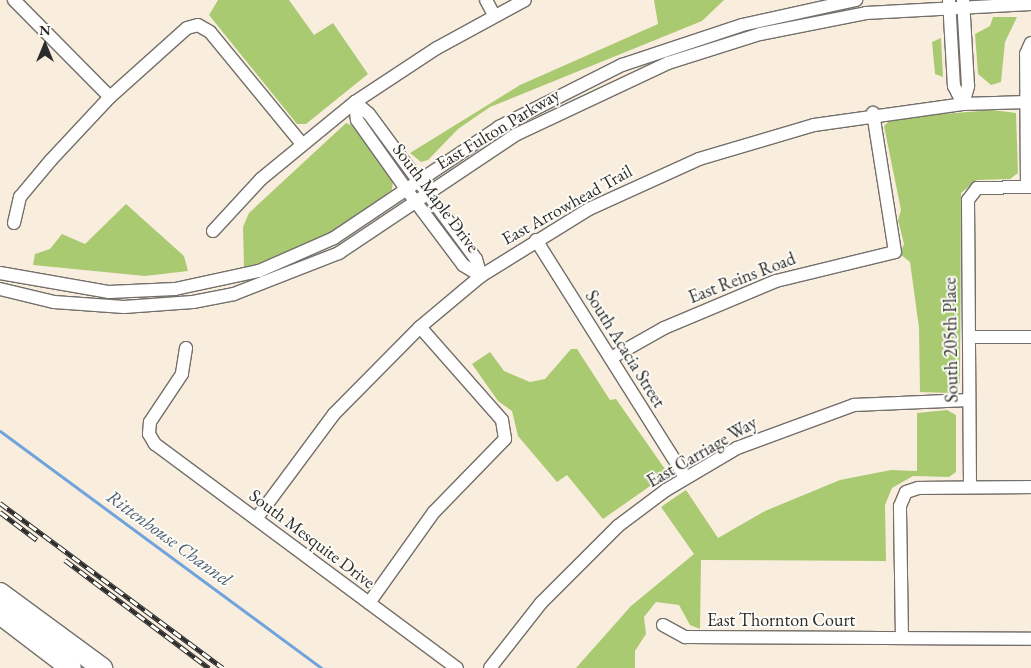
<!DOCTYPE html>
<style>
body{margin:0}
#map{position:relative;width:1031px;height:668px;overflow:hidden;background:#f9eede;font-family:"EB Garamond",serif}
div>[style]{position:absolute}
.green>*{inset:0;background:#aaca72}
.stream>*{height:3px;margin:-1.5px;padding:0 1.5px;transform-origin:1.5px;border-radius:1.5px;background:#70a3dc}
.roads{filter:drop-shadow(1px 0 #736f6a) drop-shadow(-1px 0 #736f6a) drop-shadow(0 1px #736f6a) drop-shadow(0 -1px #736f6a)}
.street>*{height:12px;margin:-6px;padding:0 6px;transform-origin:6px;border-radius:6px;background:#fff}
.primary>*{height:20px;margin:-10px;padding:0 10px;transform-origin:10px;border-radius:10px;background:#fff}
.rail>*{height:5px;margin-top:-2.5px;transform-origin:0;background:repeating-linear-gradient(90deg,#fdfcf7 0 9px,#2b2b2b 0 18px);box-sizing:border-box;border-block:1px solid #2b2b2b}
span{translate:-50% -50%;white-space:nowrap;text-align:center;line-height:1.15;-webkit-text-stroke:4px #fdfcf7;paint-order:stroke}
.street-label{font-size:18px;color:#2b2b2b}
.water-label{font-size:19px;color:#475b72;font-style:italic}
.north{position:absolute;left:20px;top:20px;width:50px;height:50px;-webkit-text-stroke:4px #fdfcf7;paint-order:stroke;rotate:0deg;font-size:14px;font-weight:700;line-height:20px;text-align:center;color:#2b2b2b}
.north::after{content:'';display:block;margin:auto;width:18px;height:22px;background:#2b2b2b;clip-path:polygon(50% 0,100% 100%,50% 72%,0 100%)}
</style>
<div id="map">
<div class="green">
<div style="clip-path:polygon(218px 0,289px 0,314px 35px,333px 23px,368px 74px,306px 124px,297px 124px,209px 15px)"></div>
<div style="clip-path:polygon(654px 0,724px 0,702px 21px,490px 107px,458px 129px,428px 160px,421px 162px,410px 153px,520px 85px,658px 24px)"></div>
<div style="clip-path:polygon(993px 17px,1017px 17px,1005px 42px,1001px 82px,991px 85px,978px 74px,975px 34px,990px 26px)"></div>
<div style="clip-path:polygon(941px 38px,943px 77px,935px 74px,932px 42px)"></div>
<div style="clip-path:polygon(993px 110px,1016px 113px,1018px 173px,1010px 179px,977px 180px,961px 193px,960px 383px,949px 393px,920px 392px,919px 328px,910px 262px,900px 254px,904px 244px,898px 220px,901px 210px,884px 126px,892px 118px)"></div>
<div style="clip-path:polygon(346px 123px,356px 127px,393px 179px,392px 190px,327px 236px,244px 269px,243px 227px,249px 213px)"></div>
<div style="clip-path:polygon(126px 204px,184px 256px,188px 271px,145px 276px,33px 265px,35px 254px,50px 249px,62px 234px,85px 244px)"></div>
<div style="clip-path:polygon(571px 349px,577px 349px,610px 400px,616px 399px,665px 469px,663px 477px,603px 519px,567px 475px,557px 482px,518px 436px,512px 411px,498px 401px,472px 364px,490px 352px,504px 371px,530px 382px,545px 379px)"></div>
<div style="clip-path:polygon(947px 410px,956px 415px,956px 472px,949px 477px,913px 476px,892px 488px,885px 505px,886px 561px,701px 560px,700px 629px,690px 625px,679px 605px,656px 602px,644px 617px,646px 634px,635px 651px,635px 668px,576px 668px,631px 606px,694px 554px,661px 507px,671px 500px,686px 490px,718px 538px,765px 511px,840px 480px,891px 470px,917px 471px,917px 413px)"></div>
</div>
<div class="stream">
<div style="left:0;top:431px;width:400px;rotate:36.4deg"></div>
</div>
<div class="roads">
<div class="street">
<div style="left:14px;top:0;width:136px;rotate:45.3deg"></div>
<div style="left:486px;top:0;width:17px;rotate:62deg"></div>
<div style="left:949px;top:0;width:86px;rotate:86.7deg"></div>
<div style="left:954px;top:86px;width:20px;rotate:63deg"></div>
<div style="left:355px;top:102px;width:18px;rotate:84deg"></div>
<div style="left:357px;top:120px;width:85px;rotate:54.6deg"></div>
<div style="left:406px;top:189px;width:95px;rotate:53.1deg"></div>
<div style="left:463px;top:265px;width:21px;rotate:31deg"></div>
<div style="left:355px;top:102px;width:18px;rotate:41deg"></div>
<div style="left:369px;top:114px;width:180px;rotate:53.6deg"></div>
<div style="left:476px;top:259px;width:18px;rotate:74deg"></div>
<div style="left:963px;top:104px;width:19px;rotate:-74deg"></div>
<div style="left:968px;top:86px;width:86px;rotate:-93.3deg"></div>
<div style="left:1027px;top:187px;width:133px;rotate:-90.4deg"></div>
<div style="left:1026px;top:54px;width:12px;rotate:-66deg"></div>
<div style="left:14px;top:223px;width:27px;rotate:-77deg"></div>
<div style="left:20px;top:197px;width:48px;rotate:-50deg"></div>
<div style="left:51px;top:160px;width:86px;rotate:-46.9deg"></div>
<div style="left:110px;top:97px;width:103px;rotate:-41.9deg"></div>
<div style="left:187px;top:28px;width:11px;rotate:-15deg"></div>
<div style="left:198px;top:25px;width:14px;rotate:30deg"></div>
<div style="left:210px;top:32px;width:145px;rotate:50.6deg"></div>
<div style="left:213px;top:231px;width:71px;rotate:-47.3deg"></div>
<div style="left:261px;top:179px;width:122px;rotate:-39.3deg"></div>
<div style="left:355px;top:102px;width:98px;rotate:-33.4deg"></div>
<div style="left:437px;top:48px;width:100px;rotate:-28.6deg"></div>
<div style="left:536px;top:240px;width:280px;rotate:57.8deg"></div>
<div style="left:0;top:273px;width:111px;rotate:9.9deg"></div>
<div style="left:109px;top:292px;width:66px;rotate:-2.6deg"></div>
<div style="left:175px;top:289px;width:86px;rotate:-12.1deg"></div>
<div style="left:259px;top:271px;width:82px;rotate:-23.7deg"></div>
<div style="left:334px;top:238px;width:199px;rotate:-33.9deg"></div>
<div style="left:499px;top:127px;width:138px;rotate:-26.8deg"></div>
<div style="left:622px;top:65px;width:126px;rotate:-18.4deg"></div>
<div style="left:742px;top:25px;width:117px;rotate:-12.4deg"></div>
<div style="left:0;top:289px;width:56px;rotate:13.5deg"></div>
<div style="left:54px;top:302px;width:70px;rotate:4.1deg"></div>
<div style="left:124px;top:307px;width:69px;rotate:-4.1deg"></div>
<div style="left:193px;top:302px;width:42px;rotate:-11deg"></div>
<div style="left:234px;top:294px;width:113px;rotate:-21.3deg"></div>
<div style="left:339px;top:253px;width:212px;rotate:-33.8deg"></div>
<div style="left:515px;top:135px;width:169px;rotate:-25.2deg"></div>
<div style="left:668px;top:63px;width:96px;rotate:-17.5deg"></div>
<div style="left:760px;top:34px;width:108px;rotate:-11.2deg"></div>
<div style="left:866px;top:13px;width:165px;rotate:-3.1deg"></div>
<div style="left:969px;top:337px;width:62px"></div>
<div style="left:186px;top:348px;width:26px;rotate:99deg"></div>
<div style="left:182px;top:374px;width:58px;rotate:123.7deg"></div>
<div style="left:150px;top:422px;width:12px;rotate:95deg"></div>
<div style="left:149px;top:434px;width:12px;rotate:59deg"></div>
<div style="left:155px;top:444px;width:376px;rotate:36.6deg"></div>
<div style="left:611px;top:358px;width:61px;rotate:-29.5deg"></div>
<div style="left:664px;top:328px;width:121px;rotate:-22.8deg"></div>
<div style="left:776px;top:281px;width:122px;rotate:-13.7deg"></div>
<div style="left:895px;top:252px;width:141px;rotate:-99deg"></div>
<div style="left:970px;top:487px;width:287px;rotate:-90.4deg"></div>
<div style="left:968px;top:200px;width:15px;rotate:-53deg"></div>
<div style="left:977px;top:188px;width:54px;rotate:-1.1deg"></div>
<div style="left:256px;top:519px;width:131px;rotate:-53.4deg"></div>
<div style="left:334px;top:414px;width:122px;rotate:-45.3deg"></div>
<div style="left:420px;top:327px;width:80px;rotate:-39.9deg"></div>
<div style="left:481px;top:276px;width:127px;rotate:-31.8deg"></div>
<div style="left:589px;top:209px;width:121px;rotate:-24.4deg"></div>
<div style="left:699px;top:159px;width:120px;rotate:-16.5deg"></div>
<div style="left:814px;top:125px;width:150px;rotate:-8deg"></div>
<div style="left:963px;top:104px;width:64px;rotate:-1.8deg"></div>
<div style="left:369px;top:603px;width:112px;rotate:-54.5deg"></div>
<div style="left:434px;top:512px;width:102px;rotate:-45.8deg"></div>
<div style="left:505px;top:439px;width:19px;rotate:-99deg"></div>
<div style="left:502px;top:420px;width:124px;rotate:-131.4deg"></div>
<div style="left:663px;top:625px;width:25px;rotate:29deg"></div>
<div style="left:685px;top:637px;width:346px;rotate:0.3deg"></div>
<div style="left:902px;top:638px;width:132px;rotate:-90.9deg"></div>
<div style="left:900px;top:506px;width:15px;rotate:-67deg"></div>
<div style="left:906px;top:492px;width:13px;rotate:-18deg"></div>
<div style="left:918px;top:488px;width:113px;rotate:-0.5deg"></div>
<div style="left:490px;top:668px;width:83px;rotate:-51.9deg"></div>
<div style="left:541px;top:603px;width:109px;rotate:-45deg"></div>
<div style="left:618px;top:526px;width:60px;rotate:-36.9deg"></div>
<div style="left:666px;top:490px;width:82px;rotate:-30.6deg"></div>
<div style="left:737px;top:448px;width:125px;rotate:-20.2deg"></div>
<div style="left:854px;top:405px;width:115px;rotate:-2.5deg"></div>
</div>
<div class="primary">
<div style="left:0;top:593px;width:127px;rotate:36.3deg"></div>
<div style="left:0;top:614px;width:89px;rotate:37.3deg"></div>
</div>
</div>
<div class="rail">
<div style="left:0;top:503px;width:277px;rotate:36.5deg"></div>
<div style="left:0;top:512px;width:46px;rotate:37.1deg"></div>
<div style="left:65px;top:560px;width:180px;rotate:36.9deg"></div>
</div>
<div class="street-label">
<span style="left:498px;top:129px;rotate:-31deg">East Fulton Parkway</span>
<span style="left:436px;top:198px;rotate:53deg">South Maple Drive</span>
<span style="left:567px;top:205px;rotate:-29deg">East Arrowhead Trail</span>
<span style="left:742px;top:278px;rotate:-21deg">East Reins Road</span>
<span style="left:951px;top:340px;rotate:-91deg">South 205th Place</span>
<span style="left:625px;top:349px;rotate:58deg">South Acacia Street</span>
<span style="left:702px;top:452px;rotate:-30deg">East Carriage Way</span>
<span style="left:312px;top:539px;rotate:37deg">South Mesquite Drive</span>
<span style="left:781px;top:620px">East Thornton Court</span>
</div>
<div class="water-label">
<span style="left:169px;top:538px;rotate:36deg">Rittenhouse Channel</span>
</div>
<div class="north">N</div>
</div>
